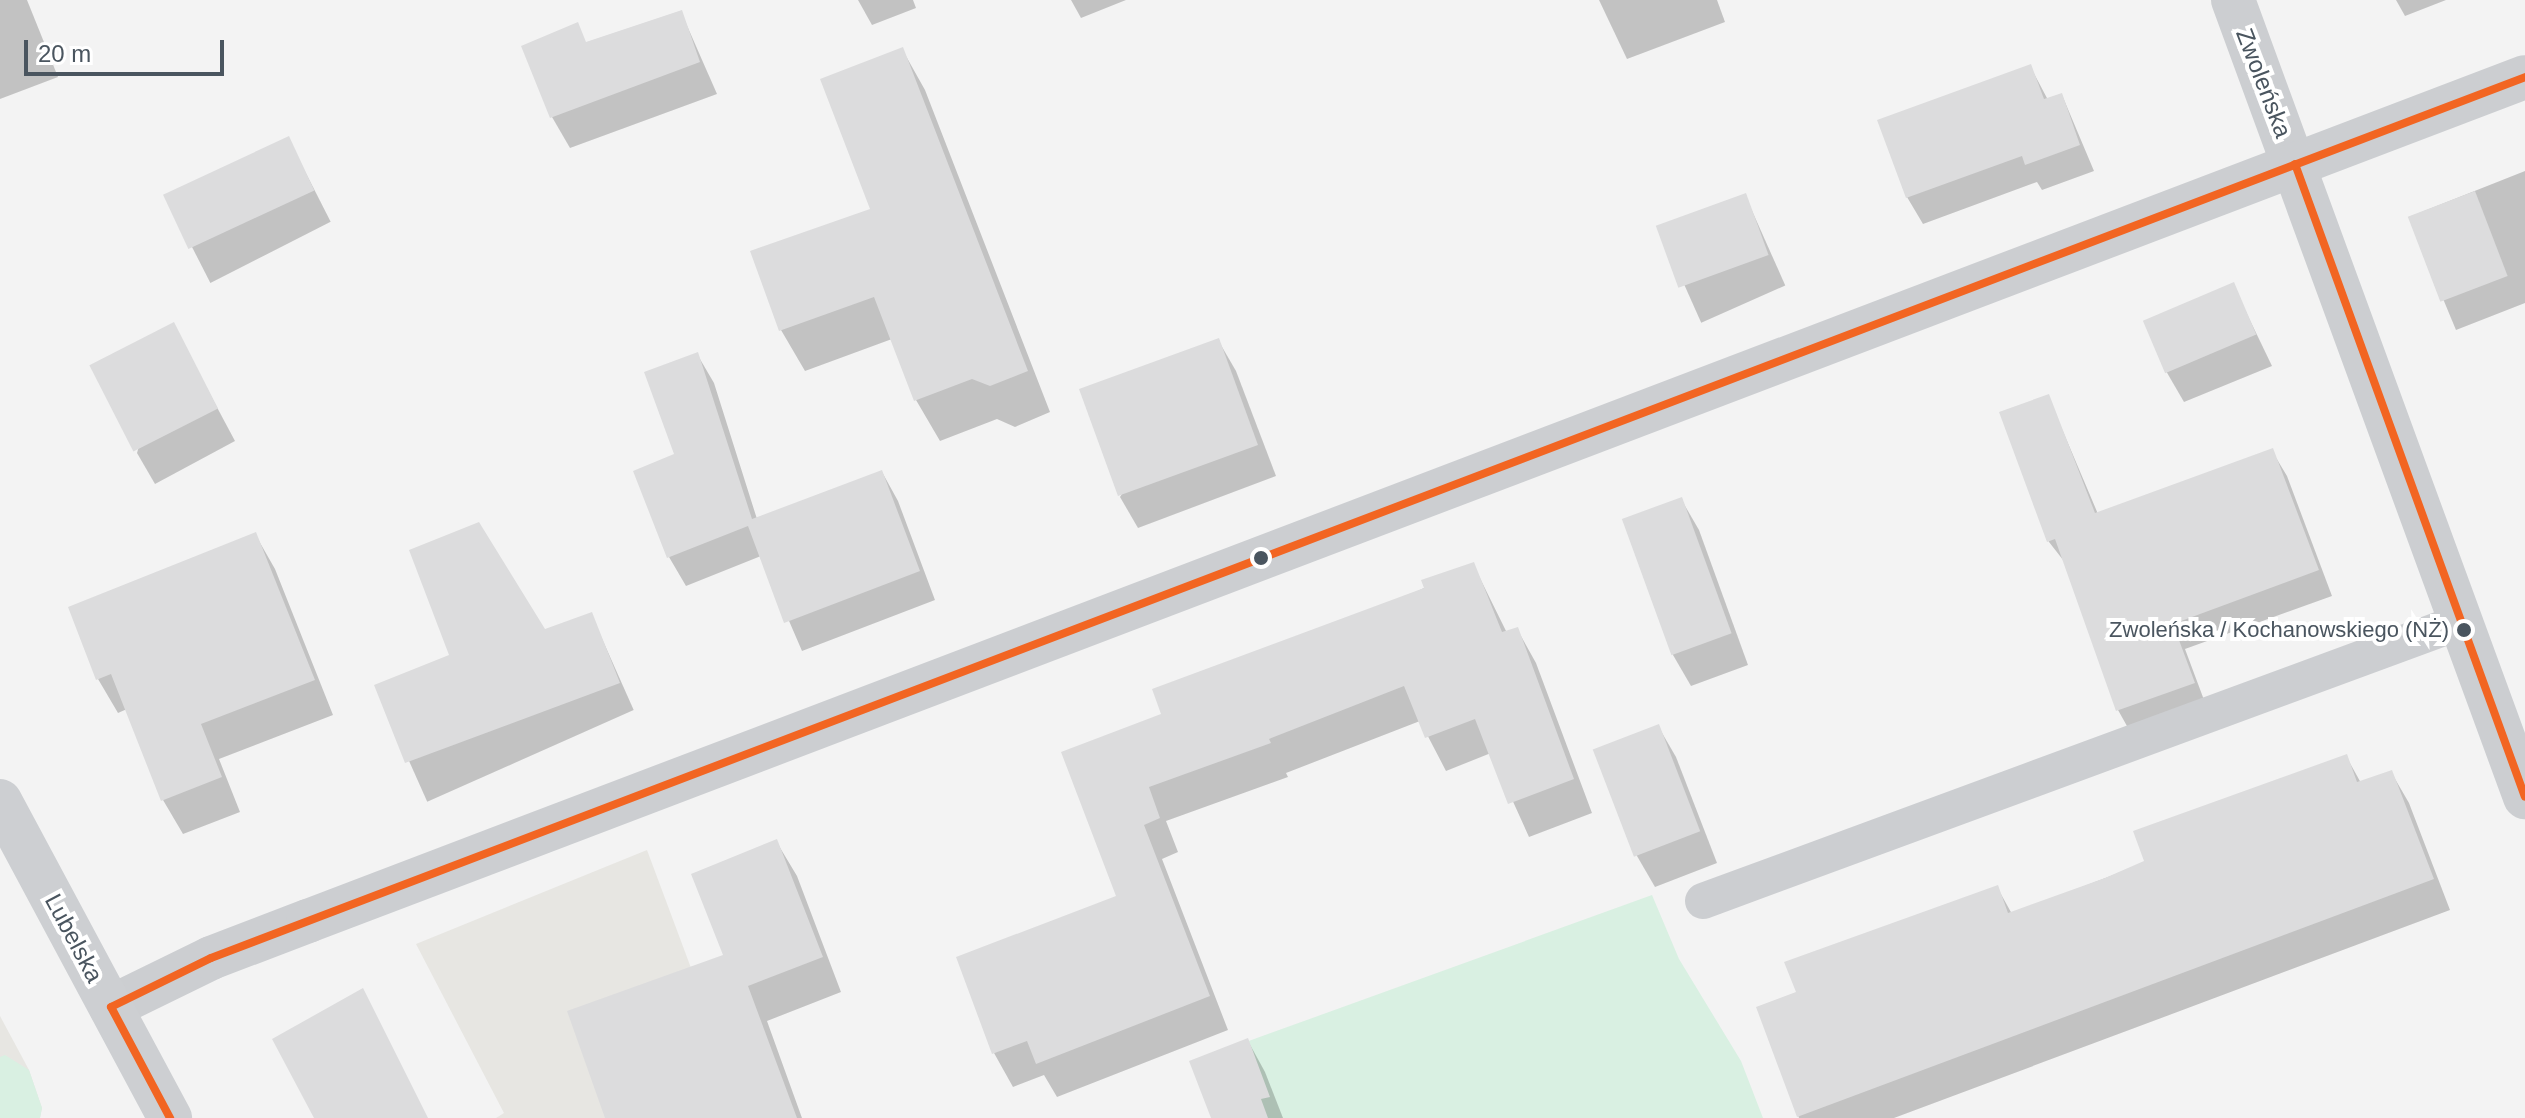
<!DOCTYPE html>
<meta charset="utf-8">
<style>
body{margin:0}
#map{position:relative;width:2525px;height:1118px;overflow:hidden;background:#f3f3f3;font-family:Arial,sans-serif}
div>[style]{position:absolute}
.commercial>*{inset:0;background:#e7e6e2}
.green>*{inset:0;background:#d9f0e2}
.shadow>*{inset:0;background:#0003;transform-origin:0 0}
.building>*{inset:0;background:#dcdcdd;transform-origin:0 0}
.lane>*{height:36px;margin:-18px;padding:0 18px;transform-origin:18px;border-radius:18px;background:#ccced1}
.street>*{height:44px;margin:-22px;padding:0 22px;transform-origin:22px;border-radius:22px;background:#ccced1}
.secondary>*{height:44px;margin:-22px;padding:0 22px;transform-origin:22px;border-radius:22px;background:#cdcfd2}
.bus-1>*{height:8px;margin:-4px;padding:0 4px;transform-origin:4px;border-radius:4px;background:#f26522}
.dots>*{width:22px;height:22px;translate:-50% -50%;box-sizing:border-box;border:4px solid #fff;border-radius:50%}
span{translate:-50% -50%;white-space:nowrap;text-align:center;line-height:1.15;-webkit-text-stroke:8px #fff;paint-order:stroke}
.bus-label{font-size:22px;color:#4a555f}
.right{translate:-100% -50%;text-align:right}
.street-label{font-size:24px;color:#4a555f}
.scale{position:absolute;left:24px;top:40px;width:200px;height:36px;box-sizing:border-box;border:4px solid #4a555f;border-top:0;padding-left:10px;font-size:24px;line-height:28px;white-space:nowrap;color:#4a555f;-webkit-text-stroke:6px #fff;paint-order:stroke}
</style>
<div id="map">
<div class="commercial">
<div style="clip-path:polygon(647px 850px,747px 1118px,496px 1118px,504px 1113px,416px 944px)"></div>
<div style="clip-path:polygon(0 1016px,29px 1070px,42px 1108px,40px 1118px,0 1118px)"></div>
</div>
<div class="green">
<div style="clip-path:polygon(1652px 895px,1679px 959px,1741px 1061px,1763px 1118px,1253px 1118px,1224px 1050px)"></div>
<div style="clip-path:polygon(5px 1055px,29px 1070px,42px 1108px,40px 1118px,0 1118px,0 1057px)"></div>
</div>
<div class="shadow">
<div style="clip-path:polygon(0 0,27px 0,58px 77px,0 99px)"></div>
<div style="clip-path:polygon(858px 0,913px 0,916px 8px,872px 25px)"></div>
<div style="clip-path:polygon(1071px 0,1126px 0,1081px 18px)"></div>
<div style="clip-path:polygon(1599px 0,1717px 0,1725px 22px,1627px 59px)"></div>
<div style="clip-path:polygon(2396px 0,2446px 0,2405px 16px)"></div>
<div style="clip-path:polygon(681px 12px,717px 94px,570px 148px,552px 117px)"></div>
<div style="clip-path:polygon(902px 49px,925px 90px,1050px 412px,1015px 427px,997px 419px,940px 441px,916px 400px,892px 339px,805px 371px,781px 330px,873px 210px)"></div>
<div style="clip-path:polygon(2030px 66px,2048px 100px,2062px 95px,2094px 171px,2042px 190px,2037px 182px,1923px 224px,1907px 197px)"></div>
<div style="left:288px;top:138px;width:94px;height:135px;rotate:63deg"></div>
<div style="clip-path:polygon(2525px 171px,2525px 303px,2456px 330px,2409px 217px)"></div>
<div style="left:1745px;top:195px;width:99px;height:92px;rotate:66deg"></div>
<div style="clip-path:polygon(2233px 285px,2272px 366px,2184px 402px,2166px 371px)"></div>
<div style="clip-path:polygon(173px 325px,235px 441px,155px 484px,137px 453px)"></div>
<div style="clip-path:polygon(1218px 340px,1236px 371px,1276px 476px,1138px 528px,1120px 497px)"></div>
<div style="clip-path:polygon(697px 354px,714px 383px,757px 519px,882px 472px,898px 501px,935px 600px,802px 651px,761px 556px,686px 586px,669px 557px,677px 455px)"></div>
<div style="clip-path:polygon(2048px 396px,2098px 514px,2272px 451px,2287px 476px,2332px 596px,2185px 649px,2207px 708px,2132px 735px,2118px 710px,2067px 565px,2049px 542px,2001px 413px)"></div>
<div style="clip-path:polygon(1681px 499px,1699px 530px,1748px 665px,1691px 686px,1673px 655px)"></div>
<div style="clip-path:polygon(255px 534px,275px 569px,333px 715px,219px 759px,240px 812px,183px 834px,163px 800px,127px 709px,118px 713px,98px 679px)"></div>
<div style="clip-path:polygon(1473px 564px,1507px 633px,1517px 629px,1536px 663px,1592px 813px,1529px 837px,1491px 753px,1446px 771px,1420px 721px,1286px 773px,1288px 777px,1166px 821px,1178px 852px,1162px 859px,1228px 1030px,1057px 1097px,1044px 1075px,1013px 1087px,994px 1053px,1118px 897px,1164px 715px)"></div>
<div style="left:591px;top:614px;width:105px;height:226px;rotate:66deg"></div>
<div style="clip-path:polygon(1658px 726px,1676px 757px,1717px 863px,1655px 887px,1637px 856px,1596px 751px)"></div>
<div style="clip-path:polygon(2346px 756px,2361px 783px,2391px 772px,2409px 803px,2450px 910px,1894px 1118px,1799px 1118px,1758px 1008px,1798px 994px,1997px 887px,2012px 914px,2147px 862px)"></div>
<div style="clip-path:polygon(776px 841px,797px 876px,841px 992px,767px 1021px,802px 1118px,607px 1118px,726px 956px)"></div>
<div style="clip-path:polygon(1248px 1041px,1265px 1072px,1283px 1118px,1213px 1118px)"></div>
</div>
<div class="building">
<div style="clip-path:polygon(682px 10px,700px 62px,550px 118px,521px 46px,578px 22px,586px 42px)"></div>
<div style="clip-path:polygon(903px 47px,1028px 371px,990px 386px,972px 379px,914px 401px,874px 297px,779px 331px,750px 251px,870px 209px,820px 79px)"></div>
<div style="clip-path:polygon(2031px 64px,2044px 99px,2062px 93px,2080px 145px,2025px 165px,2022px 156px,1906px 198px,1877px 120px)"></div>
<div style="left:289px;top:136px;width:60px;height:139px;rotate:65deg"></div>
<div style="left:2475px;top:191px;width:91px;height:72px;rotate:69deg"></div>
<div style="left:1746px;top:193px;width:66px;height:96px;rotate:70deg"></div>
<div style="left:2234px;top:282px;width:57px;height:99px;rotate:67deg"></div>
<div style="left:174px;top:322px;width:97px;height:95px;rotate:63deg"></div>
<div style="left:1219px;top:338px;width:114px;height:149px;rotate:70deg"></div>
<div style="clip-path:polygon(698px 352px,752px 519px,882px 470px,920px 571px,784px 623px,748px 526px,667px 558px,633px 471px,674px 454px,644px 372px)"></div>
<div style="clip-path:polygon(2049px 394px,2095px 513px,2273px 448px,2319px 570px,2173px 624px,2195px 683px,2116px 711px,2055px 539px,2047px 542px,1999px 412px)"></div>
<div style="left:1682px;top:497px;width:145px;height:64px;rotate:70deg"></div>
<div style="clip-path:polygon(479px 522px,545px 629px,592px 612px,620px 683px,405px 763px,374px 685px,449px 655px,409px 550px)"></div>
<div style="clip-path:polygon(256px 532px,315px 680px,201px 724px,222px 777px,161px 801px,111px 674px,96px 680px,68px 607px)"></div>
<div style="clip-path:polygon(1474px 562px,1502px 632px,1518px 627px,1574px 779px,1508px 804px,1475px 719px,1425px 738px,1404px 686px,1269px 739px,1271px 743px,1149px 787px,1160px 818px,1144px 825px,1210px 996px,1036px 1064px,1027px 1041px,992px 1054px,956px 957px,1116px 896px,1061px 752px,1161px 714px,1152px 689px,1424px 588px,1421px 580px)"></div>
<div style="left:1659px;top:724px;width:115px;height:71px;rotate:69deg"></div>
<div style="clip-path:polygon(2347px 754px,2357px 782px,2392px 770px,2434px 879px,1797px 1117px,1756px 1007px,1796px 992px,1784px 962px,1998px 885px,2008px 913px,2105px 878px,2144px 861px,2133px 831px)"></div>
<div style="clip-path:polygon(777px 839px,823px 957px,748px 986px,797px 1118px,605px 1118px,567px 1011px,723px 955px,691px 874px)"></div>
<div style="clip-path:polygon(363px 988px,428px 1118px,314px 1118px,272px 1039px)"></div>
<div style="clip-path:polygon(1248px 1038px,1270px 1097px,1261px 1099px,1268px 1118px,1211px 1118px,1189px 1061px)"></div>
</div>
<div class="lane">
<div style="left:1703px;top:901px;width:807px;rotate:-20.23deg"></div>
</div>
<div class="street">
<div style="left:2233px;top:0;width:849px;rotate:69.88deg"></div>
<div style="left:111px;top:1007px;width:111px;rotate:-26.1deg"></div>
<div style="left:211px;top:958px;width:104px;rotate:-20.9deg"></div>
<div style="left:308px;top:921px;width:2372px;rotate:-20.84deg"></div>
</div>
<div class="secondary">
<div style="left:0;top:801px;width:360px;rotate:61.8deg"></div>
</div>
<div class="bus-1">
<div style="left:2295px;top:164px;width:673px;rotate:70.03deg"></div>
<div style="left:111px;top:1007px;width:111px;rotate:-26.1deg"></div>
<div style="left:211px;top:958px;width:2476px;rotate:-20.84deg"></div>
<div style="left:111px;top:1007px;width:126px;rotate:62deg"></div>
</div>
<div class="dots">
<div style="left:1261px;top:558px;background:#4a555f"></div>
<div style="left:2464px;top:630px;background:#4a555f"></div>
</div>
<div class="bus-label">
<span class="right" style="left:2449px;top:630px">Zwoleńska / Kochanowskiego (NŻ)</span>
</div>
<div class="street-label">
<span style="left:2264px;top:83px;rotate:69deg">Zwoleńska</span>
<span style="left:74px;top:938px;rotate:62deg">Lubelska</span>
</div>
<div class="scale">20 m</div>
</div>
